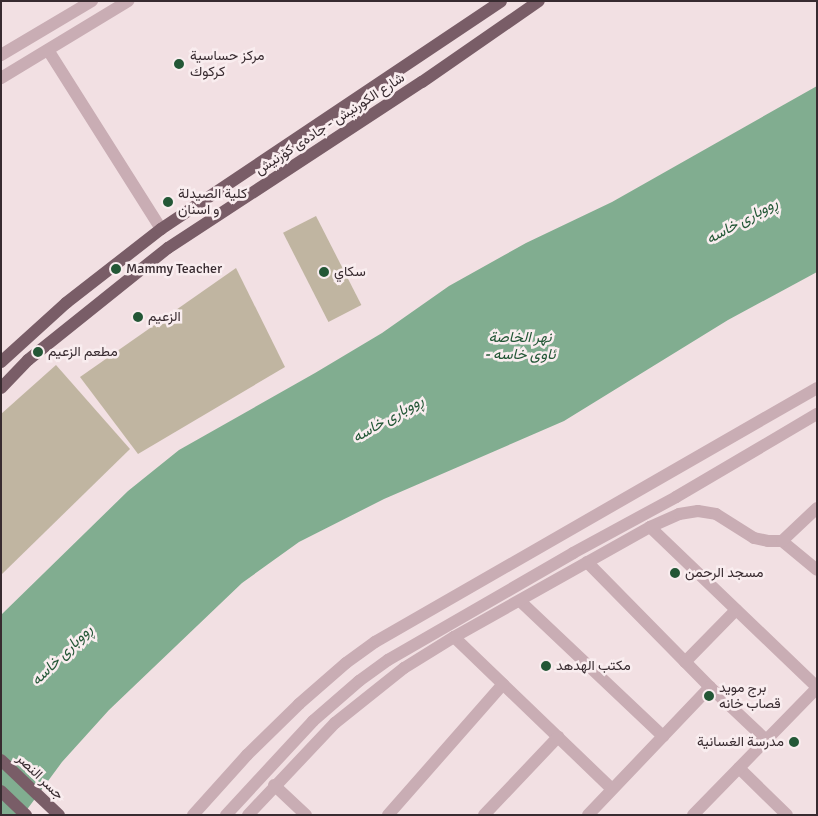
<!DOCTYPE html>
<meta charset="utf-8">
<style>
body{margin:0}
#map{position:relative;width:818px;height:816px;overflow:hidden;background:#f2e0e3;font-family:Signika,Vazirmatn,sans-serif}
div>[style]{position:absolute}
.green>*{inset:0;background:#c0b5a1;transform-origin:0 0}
.water>*{inset:0;background:#81ad90}
.minor>*{height:12px;margin:-6px;padding:0 6px;transform-origin:6px;border-radius:6px;background:#c9adb4}
.major>*{height:12px;margin:-6px;padding:0 6px;transform-origin:6px;border-radius:6px;background:#795d67}
.dots>*{width:14px;height:14px;translate:-50% -50%;box-sizing:border-box;border:2px solid #f9edef;border-radius:50%}
span{translate:-50% -50%;white-space:nowrap;text-align:center;line-height:1.15;-webkit-text-stroke:5px #f9edef;paint-order:stroke}
.poi-label{font-size:14px;color:#382b30}
.left{translate:0 -50%;text-align:left}
.right{translate:-100% -50%;text-align:right}
.street-label{font-size:14px;color:#382b30}
.water-label{font-size:15px;color:#235736;font-style:italic}
.frame{position:absolute;inset:0;border:2px solid #382b30;pointer-events:none}
</style>
<div id="map">
<div class="green">
<div style="left:316px;top:216px;width:100px;height:37px;rotate:63deg"></div>
<div style="clip-path:polygon(236px 268px,285px 367px,138px 454px,80px 377px)"></div>
<div style="clip-path:polygon(56px 365px,130px 449px,1px 575px,1px 414px)"></div>
</div>
<div class="water">
<div style="clip-path:polygon(817px 86px,817px 272px,728px 320px,564px 421px,384px 499px,299px 542px,242px 583px,109px 710px,62px 762px,23px 815px,1px 815px,1px 615px,128px 491px,179px 450px,315px 373px,382px 333px,449px 286px,526px 243px,612px 202px)"></div>
</div>
<div class="minor">
<div style="left:48px;top:50px;width:212px;rotate:57.7deg"></div>
<div style="left:1px;top:55px;width:106px;rotate:-30.7deg"></div>
<div style="left:1px;top:78px;width:149px;rotate:-31.2deg"></div>
<div style="left:650px;top:527px;width:231px;rotate:43.8deg"></div>
<div style="left:782px;top:541px;width:45px;rotate:39.6deg"></div>
<div style="left:587px;top:562px;width:175px;rotate:45.5deg"></div>
<div style="left:710px;top:687px;width:77px;rotate:43.4deg"></div>
<div style="left:520px;top:601px;width:197px;rotate:43.4deg"></div>
<div style="left:454px;top:637px;width:219px;rotate:43.9deg"></div>
<div style="left:685px;top:662px;width:73px;rotate:-45.6deg"></div>
<div style="left:739px;top:768px;width:67px;rotate:44.4deg"></div>
<div style="left:274px;top:785px;width:44px;rotate:43.2deg"></div>
<div style="left:193px;top:815px;width:81px;rotate:-48deg"></div>
<div style="left:247px;top:755px;width:73px;rotate:-44.4deg"></div>
<div style="left:299px;top:704px;width:62px;rotate:-41.1deg"></div>
<div style="left:346px;top:663px;width:36px;rotate:-36deg"></div>
<div style="left:375px;top:642px;width:510px;rotate:-29.88deg"></div>
<div style="left:226px;top:815px;width:128px;rotate:-47.2deg"></div>
<div style="left:313px;top:721px;width:61px;rotate:-41deg"></div>
<div style="left:359px;top:681px;width:36px;rotate:-36deg"></div>
<div style="left:388px;top:660px;width:214px;rotate:-30deg"></div>
<div style="left:573px;top:553px;width:117px;rotate:-28.5deg"></div>
<div style="left:676px;top:497px;width:164px;rotate:-30.5deg"></div>
<div style="left:248px;top:815px;width:127px;rotate:-46.6deg"></div>
<div style="left:335px;top:723px;width:88px;rotate:-38.6deg"></div>
<div style="left:404px;top:668px;width:59px;rotate:-31.8deg"></div>
<div style="left:454px;top:637px;width:225px;rotate:-29.3deg"></div>
<div style="left:650px;top:527px;width:32px;rotate:-24deg"></div>
<div style="left:679px;top:514px;width:19px;rotate:-9deg"></div>
<div style="left:698px;top:511px;width:18px;rotate:9deg"></div>
<div style="left:716px;top:514px;width:45px;rotate:32.3deg"></div>
<div style="left:754px;top:538px;width:14px;rotate:12deg"></div>
<div style="left:768px;top:541px;width:14px"></div>
<div style="left:782px;top:541px;width:48px;rotate:-43.3deg"></div>
<div style="left:388px;top:815px;width:174px;rotate:-48.7deg"></div>
<div style="left:484px;top:815px;width:108px;rotate:-46.5deg"></div>
<div style="left:588px;top:815px;width:177px;rotate:-46.4deg"></div>
<div style="left:693px;top:815px;width:177px;rotate:-45.7deg"></div>
</div>
<div class="major">
<div style="left:1px;top:362px;width:88px;rotate:-42.2deg"></div>
<div style="left:66px;top:303px;width:120px;rotate:-37.9deg"></div>
<div style="left:161px;top:229px;width:409px;rotate:-33.8deg"></div>
<div style="left:1px;top:388px;width:39px;rotate:-46deg"></div>
<div style="left:28px;top:360px;width:179px;rotate:-38.7deg"></div>
<div style="left:168px;top:248px;width:303px;rotate:-33.2deg"></div>
<div style="left:422px;top:82px;width:142px;rotate:-34.7deg"></div>
<div style="left:1px;top:760px;width:80px;rotate:43.5deg"></div>
<div style="left:1px;top:791px;width:35px;rotate:44deg"></div>
</div>
<div class="dots">
<div style="left:179px;top:64px;background:#235736"></div>
<div style="left:168px;top:202px;background:#235736"></div>
<div style="left:116px;top:269px;background:#235736"></div>
<div style="left:324px;top:272px;background:#235736"></div>
<div style="left:138px;top:317px;background:#235736"></div>
<div style="left:38px;top:352px;background:#235736"></div>
<div style="left:675px;top:573px;background:#235736"></div>
<div style="left:546px;top:666px;background:#235736"></div>
<div style="left:709px;top:696px;background:#235736"></div>
<div style="left:794px;top:742px;background:#235736"></div>
</div>
<div class="poi-label">
<span class="left" style="left:190px;top:64px">مركز حساسية<br>كركوك</span>
<span class="left" style="left:178px;top:202px">كلية الصيدلة<br>و اسنان</span>
<span class="left" style="left:126px;top:269px">Mammy Teacher</span>
<span class="left" style="left:334px;top:272px">سكاي</span>
<span class="left" style="left:148px;top:317px">الزعيم</span>
<span class="left" style="left:48px;top:352px">مطعم الزعيم</span>
<span class="left" style="left:685px;top:573px">مسجد الرحمن</span>
<span class="left" style="left:556px;top:666px">مكتب الهدهد</span>
<span class="left" style="left:719px;top:696px">برج مويد<br>قصاب خانه</span>
<span class="right" style="left:784px;top:742px">مدرسة الغسانية</span>
</div>
<div class="street-label">
<span style="left:330px;top:124px;rotate:-33deg">شارع الكورنيش - جادەی کۆرنیش</span>
<span style="left:40px;top:777px;rotate:44deg">جسر النصر</span>
</div>
<div class="water-label">
<span style="left:742px;top:221px;rotate:-29deg">ڕووباری خاسە</span>
<span style="left:520px;top:346px">نهر الخاصة<br>- ئاوی خاسە</span>
<span style="left:388px;top:419px;rotate:-30deg">ڕووباری خاسە</span>
<span style="left:62px;top:655px;rotate:-45deg">ڕووباری خاسە</span>
</div>
<div class="frame"></div>
</div>
